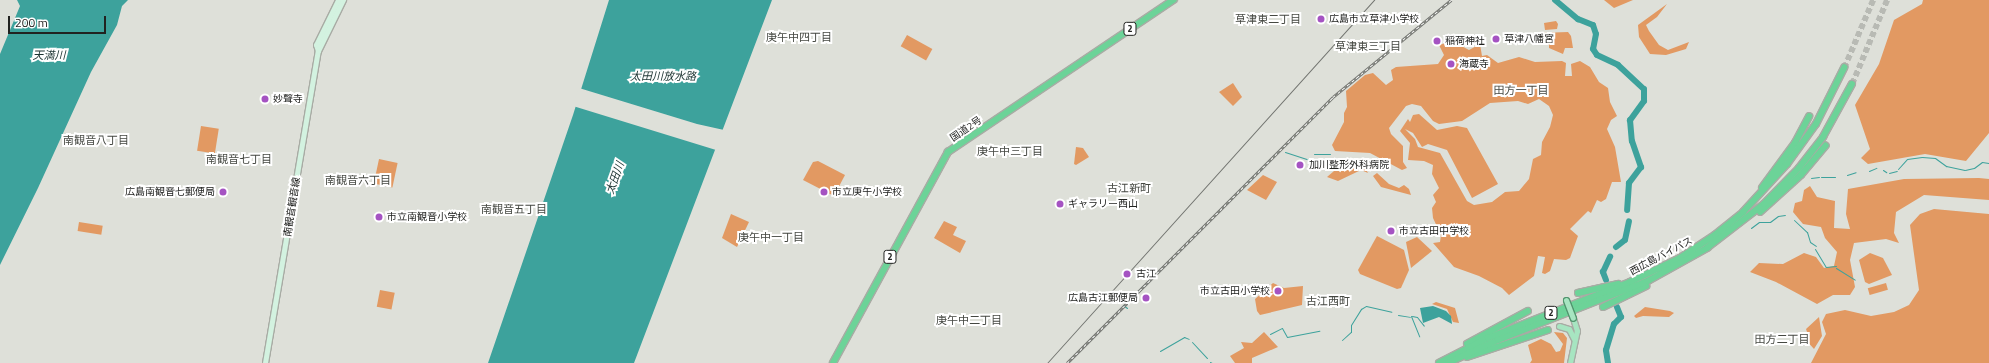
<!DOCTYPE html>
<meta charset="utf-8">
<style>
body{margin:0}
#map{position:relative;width:1989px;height:363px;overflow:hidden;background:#dee0d9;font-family:"Titillium Web","Noto Sans JP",sans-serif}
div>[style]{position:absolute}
.green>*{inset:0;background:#e29962;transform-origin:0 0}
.water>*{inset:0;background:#3da29c}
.pier>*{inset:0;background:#dee0d9}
.stream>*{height:1px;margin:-0.5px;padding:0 0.5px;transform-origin:0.5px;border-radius:0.5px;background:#3da29c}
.river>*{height:6px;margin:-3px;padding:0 3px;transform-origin:3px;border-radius:3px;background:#3da29c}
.highway-tunnel>*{height:5.5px;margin-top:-2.75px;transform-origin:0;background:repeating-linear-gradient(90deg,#b8bab4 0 5.5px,transparent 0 8.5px)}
.roads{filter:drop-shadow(1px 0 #a8aba4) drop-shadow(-1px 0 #a8aba4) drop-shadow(0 1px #a8aba4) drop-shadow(0 -1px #a8aba4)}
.secondary>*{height:4.5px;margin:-2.25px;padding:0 2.25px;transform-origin:2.25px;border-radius:2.25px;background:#d3f2e0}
.primary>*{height:5px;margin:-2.5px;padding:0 2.5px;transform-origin:2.5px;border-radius:2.5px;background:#a7e5c1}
.highway>*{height:5.5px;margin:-2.75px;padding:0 2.75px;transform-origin:2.75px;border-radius:2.75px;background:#6cd398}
.tram>*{height:1px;margin:-0.5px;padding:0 0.5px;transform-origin:0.5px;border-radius:0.5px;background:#737571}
.rail>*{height:2.5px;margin-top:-1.25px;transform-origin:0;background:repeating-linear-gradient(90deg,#fff 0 3px,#737571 0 6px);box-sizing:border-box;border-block:1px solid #737571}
.bridges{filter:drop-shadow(1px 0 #52956e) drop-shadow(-1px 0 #52956e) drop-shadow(0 1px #52956e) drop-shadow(0 -1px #52956e)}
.primary-bridge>*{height:5px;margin:-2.5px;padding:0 2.5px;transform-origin:2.5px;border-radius:2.5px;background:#a7e5c1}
.dots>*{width:11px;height:11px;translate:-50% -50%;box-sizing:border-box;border:2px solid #fff;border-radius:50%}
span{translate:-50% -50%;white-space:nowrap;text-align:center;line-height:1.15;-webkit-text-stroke:4px #fff;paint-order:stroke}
.shield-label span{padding:1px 3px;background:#fff;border:1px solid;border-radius:3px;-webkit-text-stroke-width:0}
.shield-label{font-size:9px;color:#212220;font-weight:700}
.poi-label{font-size:10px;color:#212220}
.left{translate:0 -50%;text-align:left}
.right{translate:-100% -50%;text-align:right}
.street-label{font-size:10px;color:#212220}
.neighbourhood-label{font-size:11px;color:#454842}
.water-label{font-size:11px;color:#1b3230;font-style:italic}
.scale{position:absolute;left:8px;top:16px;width:98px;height:18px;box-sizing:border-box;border:2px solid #212220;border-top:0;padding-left:5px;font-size:12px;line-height:14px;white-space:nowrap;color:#212220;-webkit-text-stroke:3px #fff;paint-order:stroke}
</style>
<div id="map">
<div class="green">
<div style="clip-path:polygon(1604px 0,1633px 0,1614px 8px)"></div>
<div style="clip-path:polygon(1923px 0,1989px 0,1989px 133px,1966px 161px,1925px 154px,1868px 164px,1861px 158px,1870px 149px,1855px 105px,1879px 64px,1894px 20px,1922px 4px)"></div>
<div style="clip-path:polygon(1667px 4px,1657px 17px,1646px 25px,1649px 31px,1659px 45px,1668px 50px,1689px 42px,1686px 49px,1666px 55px,1650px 54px,1639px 37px,1638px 25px)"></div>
<div style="clip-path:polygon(1556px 21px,1558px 24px,1557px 29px,1545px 30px,1544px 23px)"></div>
<div style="clip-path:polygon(1568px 32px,1571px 36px,1573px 48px,1565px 48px,1563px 54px,1549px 48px,1549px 45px,1535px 42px,1539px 33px)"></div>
<div style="left:907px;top:35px;width:29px;height:13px;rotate:29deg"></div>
<div style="clip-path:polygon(1452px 41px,1469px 50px,1480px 44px,1482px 56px,1487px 55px,1498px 63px,1519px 57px,1535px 62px,1562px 61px,1566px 63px,1565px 76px,1572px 76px,1571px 64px,1580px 61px,1590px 67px,1599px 82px,1608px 88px,1610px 102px,1617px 116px,1611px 120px,1607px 129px,1615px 147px,1621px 182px,1612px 182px,1606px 199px,1601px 202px,1597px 200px,1591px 213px,1588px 211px,1570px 229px,1578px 236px,1570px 258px,1566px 260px,1554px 259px,1550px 271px,1545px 274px,1542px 273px,1545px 257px,1538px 256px,1534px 276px,1509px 295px,1502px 288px,1479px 276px,1454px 267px,1433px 243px,1440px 242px,1441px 235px,1433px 218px,1432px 208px,1436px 202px,1433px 195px,1439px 188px,1432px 174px,1433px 165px,1424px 161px,1408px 160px,1410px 143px,1400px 131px,1408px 119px,1410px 122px,1413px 115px,1419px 114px,1437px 130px,1457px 126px,1467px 128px,1498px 184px,1472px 198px,1447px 150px,1428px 144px,1422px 147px,1413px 133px,1405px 129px,1415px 139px,1418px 147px,1440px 153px,1467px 201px,1474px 205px,1492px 202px,1505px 192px,1519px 191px,1529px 179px,1533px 159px,1541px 155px,1542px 142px,1550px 127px,1553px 115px,1549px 106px,1539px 99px,1528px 104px,1518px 101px,1490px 103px,1462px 121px,1439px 124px,1433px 121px,1421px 106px,1412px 104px,1406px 106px,1389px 128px,1391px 134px,1403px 146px,1403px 162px,1407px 168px,1402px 170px,1370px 153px,1335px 151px,1332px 145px,1344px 122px,1344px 113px,1347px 107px,1346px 91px,1365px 75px,1373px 73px,1386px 85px,1393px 80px,1391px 70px,1396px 67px,1438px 64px,1444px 55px,1439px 45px)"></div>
<div style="clip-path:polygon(1233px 83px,1242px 97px,1233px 106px,1219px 92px)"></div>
<div style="left:201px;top:126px;width:18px;height:25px;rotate:9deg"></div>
<div style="clip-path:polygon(1076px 147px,1083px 148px,1089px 157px,1076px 165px,1074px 164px)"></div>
<div style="left:379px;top:159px;width:19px;height:25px;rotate:12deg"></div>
<div style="clip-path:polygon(1353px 160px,1363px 164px,1368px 173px,1361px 170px,1338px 181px,1327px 177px,1341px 165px,1345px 167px)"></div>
<div style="clip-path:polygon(818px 161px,845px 175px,834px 196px,803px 180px,813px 162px)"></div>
<div style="clip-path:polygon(1377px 173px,1389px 184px,1399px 188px,1404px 185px,1409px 189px,1411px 195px,1381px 187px,1373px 176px)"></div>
<div style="clip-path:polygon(1263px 175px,1277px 182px,1266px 200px,1247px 190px)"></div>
<div style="clip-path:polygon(1979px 178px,1989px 179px,1989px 200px,1924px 195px,1896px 212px,1894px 233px,1899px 243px,1886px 239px,1854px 243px,1850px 260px,1855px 287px,1850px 295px,1833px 295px,1817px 304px,1776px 282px,1750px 272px,1759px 263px,1783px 264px,1804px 253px,1816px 257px,1824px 268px,1834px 266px,1837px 252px,1825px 238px,1821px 227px,1803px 224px,1793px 212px,1795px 203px,1802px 201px,1804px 190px,1810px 186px,1817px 197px,1835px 201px,1834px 228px,1850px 229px,1846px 214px,1848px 189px,1904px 179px)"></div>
<div style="clip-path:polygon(1934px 209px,1989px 214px,1989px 363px,1811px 363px,1826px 334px,1822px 322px,1826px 314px,1845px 310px,1871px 316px,1894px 312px,1909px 305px,1919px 290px,1910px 225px,1920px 214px)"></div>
<div style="clip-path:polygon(731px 214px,749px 222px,737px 247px,722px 238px)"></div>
<div style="clip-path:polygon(944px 221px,957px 227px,953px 235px,966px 241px,960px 253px,934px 238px)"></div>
<div style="left:79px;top:222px;width:24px;height:9px;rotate:9deg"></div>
<div style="clip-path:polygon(1377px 236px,1404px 250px,1409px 270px,1401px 288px,1397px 289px,1360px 274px,1358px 270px)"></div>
<div style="clip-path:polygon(1417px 237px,1432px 251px,1411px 268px,1406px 242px)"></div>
<div style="clip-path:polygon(1870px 253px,1883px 258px,1892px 275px,1869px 284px,1865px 282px,1859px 260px)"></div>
<div style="clip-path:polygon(1273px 283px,1284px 288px,1303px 286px,1302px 305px,1260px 315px,1257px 311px,1255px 299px)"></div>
<div style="left:1886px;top:283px;width:7px;height:19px;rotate:74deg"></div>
<div style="left:380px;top:290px;width:15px;height:17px;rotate:11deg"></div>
<div style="clip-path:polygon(1436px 302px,1455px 308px,1459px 323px,1453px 322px,1447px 309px,1432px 304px)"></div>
<div style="clip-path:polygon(1645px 307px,1670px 311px,1674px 313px,1669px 317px,1643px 316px,1636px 318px,1634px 316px)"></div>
<div style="clip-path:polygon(1819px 317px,1822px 336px,1814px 349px,1805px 339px,1808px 335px,1806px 329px)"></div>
<div style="clip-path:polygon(1264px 332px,1278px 347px,1252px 358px,1252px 363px,1235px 363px,1230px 356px,1244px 348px,1241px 342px,1252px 343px)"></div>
<div style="clip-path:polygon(1554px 332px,1563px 333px,1567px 338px,1564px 363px,1530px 363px,1532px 360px,1528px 345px,1541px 339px,1551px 344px,1556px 352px,1560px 351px,1563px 344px)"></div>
</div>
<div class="water">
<div style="clip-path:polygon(17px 0,128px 0,122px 6px,117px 25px,91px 72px,38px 188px,0 265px,0 54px,20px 6px)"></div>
<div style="clip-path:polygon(609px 0,772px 0,634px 363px,488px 363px,573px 115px)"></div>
<div style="clip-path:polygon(1433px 306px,1446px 311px,1451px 316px,1452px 324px,1439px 317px,1423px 323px,1420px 308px)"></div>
</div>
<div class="pier">
<div style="clip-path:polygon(579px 88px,697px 124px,724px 130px,716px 150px,573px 106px)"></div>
</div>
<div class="stream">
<div style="left:1285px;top:152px;width:25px;rotate:18deg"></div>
<div style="left:1314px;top:154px;width:16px"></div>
<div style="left:1898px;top:169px;width:13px;rotate:-48deg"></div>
<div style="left:1907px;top:159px;width:15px;rotate:-8deg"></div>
<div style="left:1922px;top:157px;width:13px;rotate:4deg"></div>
<div style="left:1935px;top:158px;width:14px;rotate:36deg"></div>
<div style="left:1946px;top:166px;width:19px;rotate:12deg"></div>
<div style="left:1965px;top:170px;width:9px;rotate:-13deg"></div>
<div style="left:1974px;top:168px;width:10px;rotate:-37deg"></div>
<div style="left:1982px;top:162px;width:7px;rotate:8deg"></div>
<div style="left:1883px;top:170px;width:4px;rotate:34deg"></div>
<div style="left:1869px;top:171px;width:8px;rotate:-23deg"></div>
<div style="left:1889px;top:173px;width:8px;rotate:-14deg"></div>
<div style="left:1847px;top:175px;width:9px;rotate:-18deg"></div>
<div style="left:1821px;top:177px;width:14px"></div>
<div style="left:1811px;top:178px;width:8px;rotate:-7deg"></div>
<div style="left:1794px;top:220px;width:18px;rotate:43deg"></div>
<div style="left:1807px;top:232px;width:10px;rotate:73deg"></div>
<div style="left:1810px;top:242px;width:7px;rotate:34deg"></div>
<div style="left:1751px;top:228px;width:10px;rotate:-37deg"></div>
<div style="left:1759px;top:222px;width:11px"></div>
<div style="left:1770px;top:222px;width:10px;rotate:-37deg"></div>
<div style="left:1778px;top:216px;width:7px;rotate:-8deg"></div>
<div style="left:1815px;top:249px;width:21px;rotate:59deg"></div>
<div style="left:1826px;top:267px;width:10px;rotate:-6deg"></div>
<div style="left:1836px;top:268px;width:22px;rotate:32deg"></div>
<div style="left:1100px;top:300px;width:5px;rotate:11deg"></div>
<div style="left:1123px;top:305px;width:5px;rotate:37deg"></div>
<div style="left:1398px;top:315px;width:12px;rotate:9deg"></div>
<div style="left:1411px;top:316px;width:22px;rotate:68deg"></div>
<div style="left:1412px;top:316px;width:5px;rotate:11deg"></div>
<div style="left:1417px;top:317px;width:11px;rotate:52deg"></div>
<div style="left:1270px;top:334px;width:13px;rotate:-27deg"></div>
<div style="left:1282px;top:328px;width:10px;rotate:61deg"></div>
<div style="left:1287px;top:337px;width:33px;rotate:-11deg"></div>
<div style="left:1342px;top:340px;width:12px;rotate:-42deg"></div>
<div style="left:1351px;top:332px;width:7px;rotate:-90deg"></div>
<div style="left:1351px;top:325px;width:19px;rotate:-58deg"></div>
<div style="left:1361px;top:309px;width:6px;rotate:-31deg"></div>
<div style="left:1366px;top:306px;width:26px;rotate:13deg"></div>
<div style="left:1192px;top:342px;width:22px;rotate:47deg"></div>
<div style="left:1160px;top:351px;width:28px;rotate:-30deg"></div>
<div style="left:1184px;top:337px;width:5px;rotate:22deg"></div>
<div style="left:1210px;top:362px;width:2px;rotate:27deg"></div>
</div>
<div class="river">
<div style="left:1555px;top:0;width:30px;rotate:40deg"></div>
<div style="left:1578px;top:19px;width:16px;rotate:22deg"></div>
<div style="left:1593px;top:25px;width:9px;rotate:72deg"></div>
<div style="left:1596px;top:34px;width:15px;rotate:101deg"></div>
<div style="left:1593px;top:49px;width:7px;rotate:56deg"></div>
<div style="left:1597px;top:55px;width:23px;rotate:25deg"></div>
<div style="left:1618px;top:65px;width:35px;rotate:43deg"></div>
<div style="left:1644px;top:89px;width:12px;rotate:90deg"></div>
<div style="left:1644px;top:101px;width:24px;rotate:126deg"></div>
<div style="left:1630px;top:120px;width:21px;rotate:85deg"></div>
<div style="left:1632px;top:141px;width:28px;rotate:71deg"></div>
<div style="left:1641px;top:167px;width:20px;rotate:127deg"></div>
<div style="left:1629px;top:183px;width:27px;rotate:94deg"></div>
<div style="left:1616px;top:247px;width:11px;rotate:-38deg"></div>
<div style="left:1625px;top:240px;width:19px;rotate:-78deg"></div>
<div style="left:1606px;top:280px;width:9px;rotate:-111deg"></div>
<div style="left:1603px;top:272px;width:17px;rotate:-65deg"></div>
<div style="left:1608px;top:363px;width:13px;rotate:-99deg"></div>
<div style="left:1606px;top:350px;width:27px;rotate:-73deg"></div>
<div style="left:1614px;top:324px;width:10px;rotate:-45deg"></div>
<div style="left:1621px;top:317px;width:11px;rotate:-112deg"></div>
</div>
<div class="highway-tunnel">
<div style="left:1844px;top:68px;width:74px;rotate:-66.9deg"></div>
<div style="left:1852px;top:84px;width:91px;rotate:-67.4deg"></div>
</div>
<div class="roads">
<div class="secondary">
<div style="left:318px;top:51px;width:6px;rotate:-108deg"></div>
<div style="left:316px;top:45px;width:50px;rotate:-63.9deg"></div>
<div style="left:265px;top:363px;width:316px;rotate:-80.4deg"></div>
<div style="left:318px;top:51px;width:57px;rotate:-63.9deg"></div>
</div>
<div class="primary">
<div style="left:1559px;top:326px;width:10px;rotate:17deg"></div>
<div style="left:1569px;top:329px;width:11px;rotate:63deg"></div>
<div style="left:1570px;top:363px;width:33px;rotate:-78deg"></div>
<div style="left:1577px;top:331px;width:14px;rotate:-107deg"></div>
</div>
<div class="highway">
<div style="left:1762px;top:188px;width:56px;rotate:-53.7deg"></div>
<div style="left:1795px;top:143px;width:30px;rotate:-62deg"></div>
<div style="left:1760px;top:212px;width:55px;rotate:-42.1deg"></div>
<div style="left:1801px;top:175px;width:38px;rotate:-50deg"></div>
<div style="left:1578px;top:293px;width:41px;rotate:-12.7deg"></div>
<div style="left:1603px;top:307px;width:48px;rotate:-26deg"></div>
<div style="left:1467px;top:344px;width:69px;rotate:-28.4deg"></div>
<div style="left:1467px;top:357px;width:85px;rotate:-18.4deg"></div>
<div style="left:833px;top:363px;width:240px;rotate:-61.4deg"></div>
<div style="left:948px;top:152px;width:272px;rotate:-34deg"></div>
<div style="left:1439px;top:363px;width:55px;rotate:-27deg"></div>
<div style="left:1488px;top:338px;width:153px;rotate:-21.5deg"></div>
<div style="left:1630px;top:282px;width:55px;rotate:-25.6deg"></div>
<div style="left:1680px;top:258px;width:42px;rotate:-33.3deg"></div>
<div style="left:1715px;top:235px;width:36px;rotate:-39deg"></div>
<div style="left:1743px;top:212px;width:65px;rotate:-47.5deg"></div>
<div style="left:1787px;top:164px;width:49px;rotate:-54.1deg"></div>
<div style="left:1816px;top:124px;width:63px;rotate:-63.4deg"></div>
<div style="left:1448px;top:363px;width:55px;rotate:-24.7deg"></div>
<div style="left:1498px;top:340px;width:161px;rotate:-21.5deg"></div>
<div style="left:1648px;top:281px;width:68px;rotate:-29.2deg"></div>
<div style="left:1707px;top:248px;width:72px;rotate:-37.7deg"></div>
<div style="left:1764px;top:204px;width:50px;rotate:-45.8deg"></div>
<div style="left:1799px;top:168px;width:39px;rotate:-52deg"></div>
<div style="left:1823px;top:137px;width:60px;rotate:-61.3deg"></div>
</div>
</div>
<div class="tram">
<div style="left:1047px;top:363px;width:489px;rotate:-48deg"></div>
</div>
<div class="rail">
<div style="left:1067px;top:363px;width:376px;rotate:-45deg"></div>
<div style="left:1333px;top:97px;width:153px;rotate:-39.4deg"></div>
</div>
<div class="bridges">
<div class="primary-bridge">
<div style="left:1566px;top:300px;width:19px;rotate:69deg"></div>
</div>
</div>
<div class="dots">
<div style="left:1321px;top:19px;background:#a553c2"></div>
<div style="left:1496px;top:39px;background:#a553c2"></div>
<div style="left:1437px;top:41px;background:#a553c2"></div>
<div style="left:1451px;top:64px;background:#a553c2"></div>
<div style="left:265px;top:99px;background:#a553c2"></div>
<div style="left:1300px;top:165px;background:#a553c2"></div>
<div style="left:223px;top:192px;background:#a553c2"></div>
<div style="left:824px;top:192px;background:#a553c2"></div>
<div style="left:1060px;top:204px;background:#a553c2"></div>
<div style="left:379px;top:217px;background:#a553c2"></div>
<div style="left:1391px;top:231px;background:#a553c2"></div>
<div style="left:1127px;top:274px;background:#a553c2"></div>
<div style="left:1278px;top:291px;background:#a553c2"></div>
<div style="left:1146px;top:298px;background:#a553c2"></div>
</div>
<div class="shield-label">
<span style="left:1130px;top:29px">2</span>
<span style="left:890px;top:257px">2</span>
<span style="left:1551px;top:313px">2</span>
</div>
<div class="poi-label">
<span class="left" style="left:1329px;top:19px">広島市立草津小学校</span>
<span class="left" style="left:1504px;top:39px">草津八幡宮</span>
<span class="left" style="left:1445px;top:41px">稲荷神社</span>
<span class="left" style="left:1459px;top:64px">海蔵寺</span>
<span class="left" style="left:273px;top:99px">妙聲寺</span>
<span class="left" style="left:1309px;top:165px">加川整形外科病院</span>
<span class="right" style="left:215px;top:192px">広島南観音七郵便局</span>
<span class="left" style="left:832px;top:192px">市立庚午小学校</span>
<span class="left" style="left:1068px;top:204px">ギャラリー西山</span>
<span class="left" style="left:387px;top:217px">市立南観音小学校</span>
<span class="left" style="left:1399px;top:231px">市立古田中学校</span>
<span class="left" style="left:1136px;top:274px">古江</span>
<span class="right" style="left:1270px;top:291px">市立古田小学校</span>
<span class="right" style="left:1138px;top:298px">広島古江郵便局</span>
</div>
<div class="street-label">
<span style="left:966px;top:129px;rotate:-34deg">国道2号</span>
<span style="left:292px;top:207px;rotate:-81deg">南観音観音線</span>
<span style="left:1661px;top:256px;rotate:-28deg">西広島バイパス</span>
</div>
<div class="neighbourhood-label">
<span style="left:1268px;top:19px">草津東二丁目</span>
<span style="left:799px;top:37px">庚午中四丁目</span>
<span style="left:1368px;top:46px">草津東三丁目</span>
<span style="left:1521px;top:90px">田方一丁目</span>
<span style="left:96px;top:140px">南観音八丁目</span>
<span style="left:1010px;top:151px">庚午中三丁目</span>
<span style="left:239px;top:159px">南観音七丁目</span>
<span style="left:358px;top:180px">南観音六丁目</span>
<span style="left:1129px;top:188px">古江新町</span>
<span style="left:514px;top:209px">南観音五丁目</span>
<span style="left:771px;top:237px">庚午中一丁目</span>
<span style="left:1328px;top:301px">古江西町</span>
<span style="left:969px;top:320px">庚午中二丁目</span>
<span style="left:1782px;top:339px">田方二丁目</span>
</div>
<div class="water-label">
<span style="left:49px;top:55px">天満川</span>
<span style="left:663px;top:76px">太田川放水路</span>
<span style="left:615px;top:178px;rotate:-70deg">太田川</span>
</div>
<div class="scale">200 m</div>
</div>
